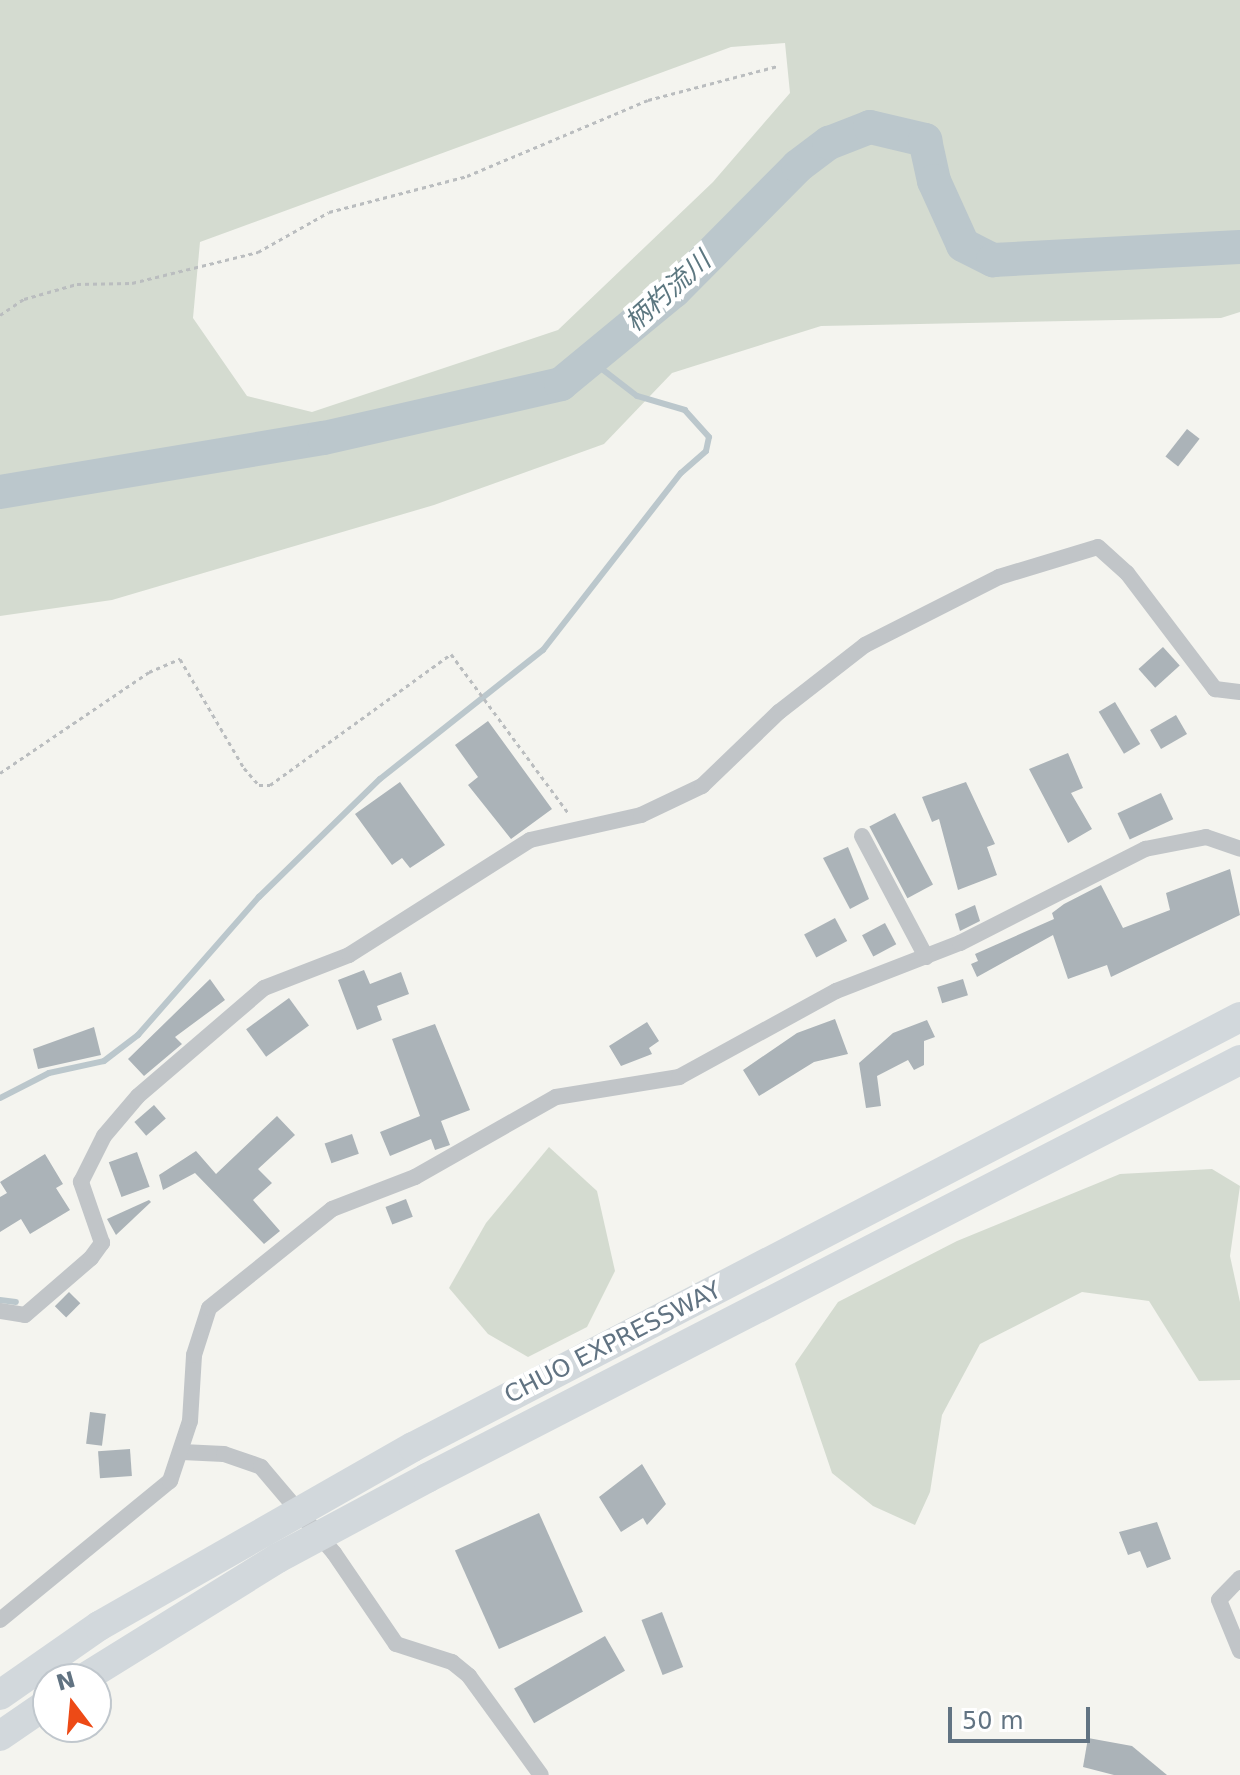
<!DOCTYPE html>
<meta charset="utf-8">
<style>
body{margin:0}
#map{position:relative;width:1240px;height:1775px;overflow:hidden;background:#f4f4ef;font-family:"DejaVu Sans","Noto Sans JP",sans-serif}
div>[style]{position:absolute}
.green>*{inset:0;background:#d4dbd0}
.stream>*{height:6px;margin:-3px;padding:0 3px;transform-origin:3px;border-radius:3px;background:#bbc7cc}
.river>*{height:34px;margin:-17px;padding:0 17px;transform-origin:17px;border-radius:17px;background:#bbc7cc}
.building>*{inset:0;background:#abb3b8;transform-origin:0 0}
.path>*{height:3px;margin-top:-1.5px;transform-origin:0;background:repeating-linear-gradient(90deg,#babdbf 0 4px,transparent 0 8px)}
.street>*{height:16px;margin:-8px;padding:0 8px;transform-origin:8px;border-radius:8px;background:#c1c5c8}
.highway>*{height:30px;margin:-15px;padding:0 15px;transform-origin:15px;border-radius:15px;background:#d2d8dc}
span{translate:-50% -50%;white-space:nowrap;text-align:center;line-height:1.15;-webkit-text-stroke:8px #fff;paint-order:stroke}
.street-label{font-size:24px;color:#617382}
.water-label{font-size:26px;color:#5c7780;font-style:italic}
.north{position:absolute;left:32px;top:1663px;width:80px;height:80px;box-sizing:border-box;background:#fff;border:2px solid #c0c7cd;border-radius:50%;rotate:344deg;font-size:22px;font-weight:700;line-height:32px;text-align:center;color:#617382}
.north::after{content:'';display:block;margin:auto;width:28px;height:36px;background:#ed4a16;clip-path:polygon(50% 0,100% 100%,50% 72%,0 100%)}
.scale{position:absolute;left:948px;top:1707px;width:142px;height:36px;box-sizing:border-box;border:4px solid #617382;border-top:0;padding-left:10px;font-size:24px;line-height:28px;white-space:nowrap;color:#617382;-webkit-text-stroke:6px #fff;paint-order:stroke}
</style>
<div id="map">
<div class="green">
<div style="clip-path:polygon(evenodd,0 0,1240px 0,1240px 312px,1221px 318px,821px 326px,672px 373px,604px 444px,434px 505px,112px 600px,0 616px,0 0,785px 43px,790px 93px,713px 182px,558px 330px,312px 412px,247px 396px,193px 318px,200px 242px,731px 47px,785px 43px)"></div>
<div style="clip-path:polygon(549px 1147px,597px 1191px,615px 1271px,587px 1327px,528px 1357px,488px 1334px,449px 1288px,486px 1223px)"></div>
<div style="clip-path:polygon(1212px 1169px,1240px 1186px,1230px 1256px,1240px 1302px,1240px 1380px,1199px 1381px,1149px 1301px,1082px 1292px,980px 1344px,942px 1415px,930px 1492px,915px 1525px,873px 1506px,832px 1473px,795px 1364px,838px 1302px,957px 1241px,1120px 1174px)"></div>
</div>
<div class="stream">
<div style="left:0;top:1098px;width:55px;rotate:-27deg"></div>
<div style="left:49px;top:1073px;width:56px;rotate:-12.3deg"></div>
<div style="left:104px;top:1061px;width:43px;rotate:-37.4deg"></div>
<div style="left:138px;top:1035px;width:184px;rotate:-48.8deg"></div>
<div style="left:259px;top:897px;width:169px;rotate:-44.3deg"></div>
<div style="left:380px;top:779px;width:208px;rotate:-38.4deg"></div>
<div style="left:543px;top:650px;width:224px;rotate:-52.1deg"></div>
<div style="left:681px;top:473px;width:33px;rotate:-41deg"></div>
<div style="left:706px;top:451px;width:14px;rotate:-78deg"></div>
<div style="left:709px;top:437px;width:36px;rotate:-132deg"></div>
<div style="left:685px;top:410px;width:50px;rotate:-163.7deg"></div>
<div style="left:637px;top:396px;width:56px;rotate:-142.3deg"></div>
<div style="left:0;top:1300px;width:16px;rotate:7deg"></div>
</div>
<div class="river">
<div style="left:0;top:492px;width:328px;rotate:-9.5deg"></div>
<div style="left:324px;top:438px;width:243px;rotate:-12.8deg"></div>
<div style="left:561px;top:384px;width:146px;rotate:-39.5deg"></div>
<div style="left:674px;top:291px;width:176px;rotate:-45.2deg"></div>
<div style="left:798px;top:166px;width:39px;rotate:-37deg"></div>
<div style="left:829px;top:143px;width:44px;rotate:-21.3deg"></div>
<div style="left:870px;top:127px;width:57px;rotate:13.3deg"></div>
<div style="left:925px;top:140px;width:42px;rotate:77.6deg"></div>
<div style="left:934px;top:181px;width:70px;rotate:65.6deg"></div>
<div style="left:963px;top:245px;width:34px;rotate:27deg"></div>
<div style="left:993px;top:260px;width:247px;rotate:-3deg"></div>
</div>
<div class="building">
<div style="left:1187px;top:429px;width:16px;height:35px;rotate:38deg"></div>
<div style="left:1163px;top:647px;width:25px;height:33px;rotate:48deg"></div>
<div style="left:1115px;top:702px;width:49px;height:19px;rotate:59deg"></div>
<div style="left:1176px;top:715px;width:22px;height:30px;rotate:60deg"></div>
<div style="clip-path:polygon(488px 721px,552px 809px,511px 839px,468px 785px,478px 777px,455px 745px)"></div>
<div style="clip-path:polygon(1068px 753px,1083px 788px,1071px 793px,1092px 829px,1068px 843px,1029px 769px)"></div>
<div style="clip-path:polygon(400px 782px,445px 845px,410px 868px,402px 858px,392px 865px,355px 814px)"></div>
<div style="clip-path:polygon(966px 782px,995px 844px,987px 847px,997px 875px,958px 890px,939px 819px,932px 822px,922px 797px)"></div>
<div style="left:1161px;top:793px;width:29px;height:48px;rotate:65deg"></div>
<div style="left:895px;top:813px;width:81px;height:29px;rotate:62deg"></div>
<div style="clip-path:polygon(848px 847px,869px 899px,850px 909px,823px 858px)"></div>
<div style="clip-path:polygon(1230px 869px,1240px 915px,1111px 977px,1107px 965px,1068px 979px,1053px 935px,977px 977px,971px 964px,978px 961px,975px 954px,1054px 919px,1052px 913px,1064px 904px,1101px 885px,1123px 928px,1170px 910px,1166px 893px)"></div>
<div style="clip-path:polygon(975px 905px,980px 921px,960px 931px,955px 914px)"></div>
<div style="left:835px;top:918px;width:26px;height:35px;rotate:62deg"></div>
<div style="left:885px;top:923px;width:24px;height:26px;rotate:62deg"></div>
<div style="clip-path:polygon(364px 970px,370px 984px,401px 972px,409px 994px,377px 1006px,382px 1020px,357px 1030px,338px 980px)"></div>
<div style="clip-path:polygon(210px 979px,225px 1000px,175px 1037px,182px 1044px,144px 1076px,128px 1059px)"></div>
<div style="left:963px;top:979px;width:17px;height:27px;rotate:73deg"></div>
<div style="left:289px;top:998px;width:34px;height:53px;rotate:54deg"></div>
<div style="clip-path:polygon(835px 1019px,848px 1054px,814px 1062px,759px 1096px,743px 1070px,797px 1033px)"></div>
<div style="clip-path:polygon(927px 1020px,935px 1037px,924px 1041px,924px 1065px,914px 1070px,908px 1060px,877px 1076px,881px 1106px,866px 1108px,859px 1063px,893px 1033px)"></div>
<div style="clip-path:polygon(647px 1022px,659px 1041px,649px 1048px,652px 1054px,621px 1066px,609px 1046px)"></div>
<div style="clip-path:polygon(435px 1024px,470px 1110px,441px 1121px,450px 1145px,435px 1150px,431px 1139px,390px 1156px,380px 1132px,420px 1116px,392px 1039px)"></div>
<div style="clip-path:polygon(94px 1027px,101px 1055px,38px 1069px,33px 1049px)"></div>
<div style="left:154px;top:1105px;width:18px;height:26px;rotate:49deg"></div>
<div style="clip-path:polygon(277px 1116px,295px 1135px,258px 1169px,272px 1183px,253px 1200px,280px 1231px,264px 1244px,195px 1173px,163px 1190px,159px 1175px,196px 1151px,216px 1174px)"></div>
<div style="left:352px;top:1134px;width:21px;height:29px;rotate:71deg"></div>
<div style="left:137px;top:1152px;width:37px;height:30px;rotate:70deg"></div>
<div style="clip-path:polygon(45px 1154px,63px 1184px,56px 1188px,70px 1210px,30px 1234px,21px 1219px,0 1232px,0 1197px,7px 1193px,0 1182px)"></div>
<div style="left:406px;top:1199px;width:19px;height:22px;rotate:69deg"></div>
<div style="clip-path:polygon(149px 1200px,151px 1202px,116px 1235px,107px 1219px)"></div>
<div style="left:69px;top:1292px;width:16px;height:20px;rotate:45deg"></div>
<div style="left:90px;top:1412px;width:16px;height:32px;rotate:7deg"></div>
<div style="left:130px;top:1449px;width:27px;height:32px;rotate:86deg"></div>
<div style="clip-path:polygon(642px 1464px,666px 1504px,647px 1525px,643px 1518px,621px 1532px,599px 1497px)"></div>
<div style="left:539px;top:1513px;width:108px;height:92px;rotate:66deg"></div>
<div style="clip-path:polygon(1157px 1522px,1171px 1559px,1147px 1568px,1140px 1551px,1128px 1555px,1119px 1532px)"></div>
<div style="left:662px;top:1612px;width:59px;height:22px;rotate:69deg"></div>
<div style="left:605px;top:1636px;width:40px;height:105px;rotate:60deg"></div>
<div style="clip-path:polygon(1088px 1738px,1132px 1746px,1167px 1775px,1114px 1775px,1083px 1767px)"></div>
</div>
<div class="path">
<div style="left:0;top:315px;width:29px;rotate:-34deg"></div>
<div style="left:24px;top:299px;width:55px;rotate:-15.8deg"></div>
<div style="left:77px;top:284px;width:55px;rotate:-1deg"></div>
<div style="left:132px;top:283px;width:130px;rotate:-13.8deg"></div>
<div style="left:258px;top:252px;width:81px;rotate:-29.4deg"></div>
<div style="left:329px;top:212px;width:143px;rotate:-14.6deg"></div>
<div style="left:467px;top:176px;width:196px;rotate:-22.8deg"></div>
<div style="left:648px;top:100px;width:134px;rotate:-14.7deg"></div>
<div style="left:0;top:773px;width:180px;rotate:-34.1deg"></div>
<div style="left:149px;top:672px;width:34px;rotate:-23deg"></div>
<div style="left:180px;top:659px;width:126px;rotate:59.6deg"></div>
<div style="left:244px;top:768px;width:23px;rotate:49deg"></div>
<div style="left:259px;top:785px;width:11px"></div>
<div style="left:270px;top:785px;width:223px;rotate:-35.9deg"></div>
<div style="left:451px;top:654px;width:199px;rotate:53.6deg"></div>
</div>
<div class="street">
<div style="left:862px;top:836px;width:137px;rotate:62.1deg"></div>
<div style="left:0;top:1311px;width:25px;rotate:9deg"></div>
<div style="left:25px;top:1315px;width:87px;rotate:-40.8deg"></div>
<div style="left:91px;top:1258px;width:19px;rotate:-54deg"></div>
<div style="left:102px;top:1243px;width:65px;rotate:-109deg"></div>
<div style="left:81px;top:1182px;width:51px;rotate:-63.4deg"></div>
<div style="left:104px;top:1136px;width:52px;rotate:-49.6deg"></div>
<div style="left:138px;top:1096px;width:166px;rotate:-40.6deg"></div>
<div style="left:264px;top:988px;width:91px;rotate:-21.2deg"></div>
<div style="left:349px;top:955px;width:214px;rotate:-32.4deg"></div>
<div style="left:530px;top:840px;width:114px;rotate:-12.7deg"></div>
<div style="left:641px;top:815px;width:68px;rotate:-25.4deg"></div>
<div style="left:702px;top:786px;width:107px;rotate:-43.9deg"></div>
<div style="left:779px;top:712px;width:109px;rotate:-37.9deg"></div>
<div style="left:865px;top:645px;width:150px;rotate:-26.9deg"></div>
<div style="left:999px;top:577px;width:103px;rotate:-16.9deg"></div>
<div style="left:1098px;top:547px;width:39px;rotate:42deg"></div>
<div style="left:1127px;top:573px;width:146px;rotate:52.8deg"></div>
<div style="left:1215px;top:689px;width:25px;rotate:7deg"></div>
<div style="left:182px;top:1452px;width:42px;rotate:2.7deg"></div>
<div style="left:224px;top:1454px;width:39px;rotate:19deg"></div>
<div style="left:261px;top:1467px;width:113px;rotate:49.7deg"></div>
<div style="left:334px;top:1553px;width:110px;rotate:55.7deg"></div>
<div style="left:396px;top:1644px;width:59px;rotate:17.8deg"></div>
<div style="left:452px;top:1662px;width:22px;rotate:39deg"></div>
<div style="left:469px;top:1676px;width:122px;rotate:54deg"></div>
<div style="left:1240px;top:1578px;width:30px;rotate:134deg"></div>
<div style="left:1219px;top:1600px;width:55px;rotate:67.6deg"></div>
<div style="left:0;top:1620px;width:220px;rotate:-39.3deg"></div>
<div style="left:170px;top:1481px;width:63px;rotate:-71.6deg"></div>
<div style="left:190px;top:1421px;width:66px;rotate:-86.5deg"></div>
<div style="left:194px;top:1355px;width:49px;rotate:-72.3deg"></div>
<div style="left:209px;top:1308px;width:158px;rotate:-38.8deg"></div>
<div style="left:332px;top:1209px;width:89px;rotate:-21.1deg"></div>
<div style="left:415px;top:1177px;width:162px;rotate:-29.6deg"></div>
<div style="left:556px;top:1097px;width:125px;rotate:-9.2deg"></div>
<div style="left:679px;top:1077px;width:179px;rotate:-28.7deg"></div>
<div style="left:836px;top:991px;width:133px;rotate:-21.2deg"></div>
<div style="left:960px;top:943px;width:208px;rotate:-26.9deg"></div>
<div style="left:1145px;top:849px;width:62px;rotate:-11.1deg"></div>
<div style="left:1206px;top:837px;width:36px;rotate:19deg"></div>
</div>
<div class="highway">
<div style="left:83px;top:1679px;width:229px;rotate:-31.8deg"></div>
<div style="left:278px;top:1558px;width:169px;rotate:-28.2deg"></div>
<div style="left:427px;top:1478px;width:914px;rotate:-27.21deg"></div>
<div style="left:0;top:1695px;width:121px;rotate:-34.9deg"></div>
<div style="left:99px;top:1626px;width:361px;rotate:-29.7deg"></div>
<div style="left:413px;top:1447px;width:932px;rotate:-27.47deg"></div>
<div style="left:0;top:1736px;width:58px;rotate:-34.5deg"></div>
</div>
<div class="street-label">
<span style="left:613px;top:1343px;rotate:-27deg">CHUO EXPRESSWAY</span>
</div>
<div class="water-label">
<span style="left:668px;top:292px;rotate:-42deg">柄杓流川</span>
</div>
<div class="north">N</div>
<div class="scale">50 m</div>
</div>
